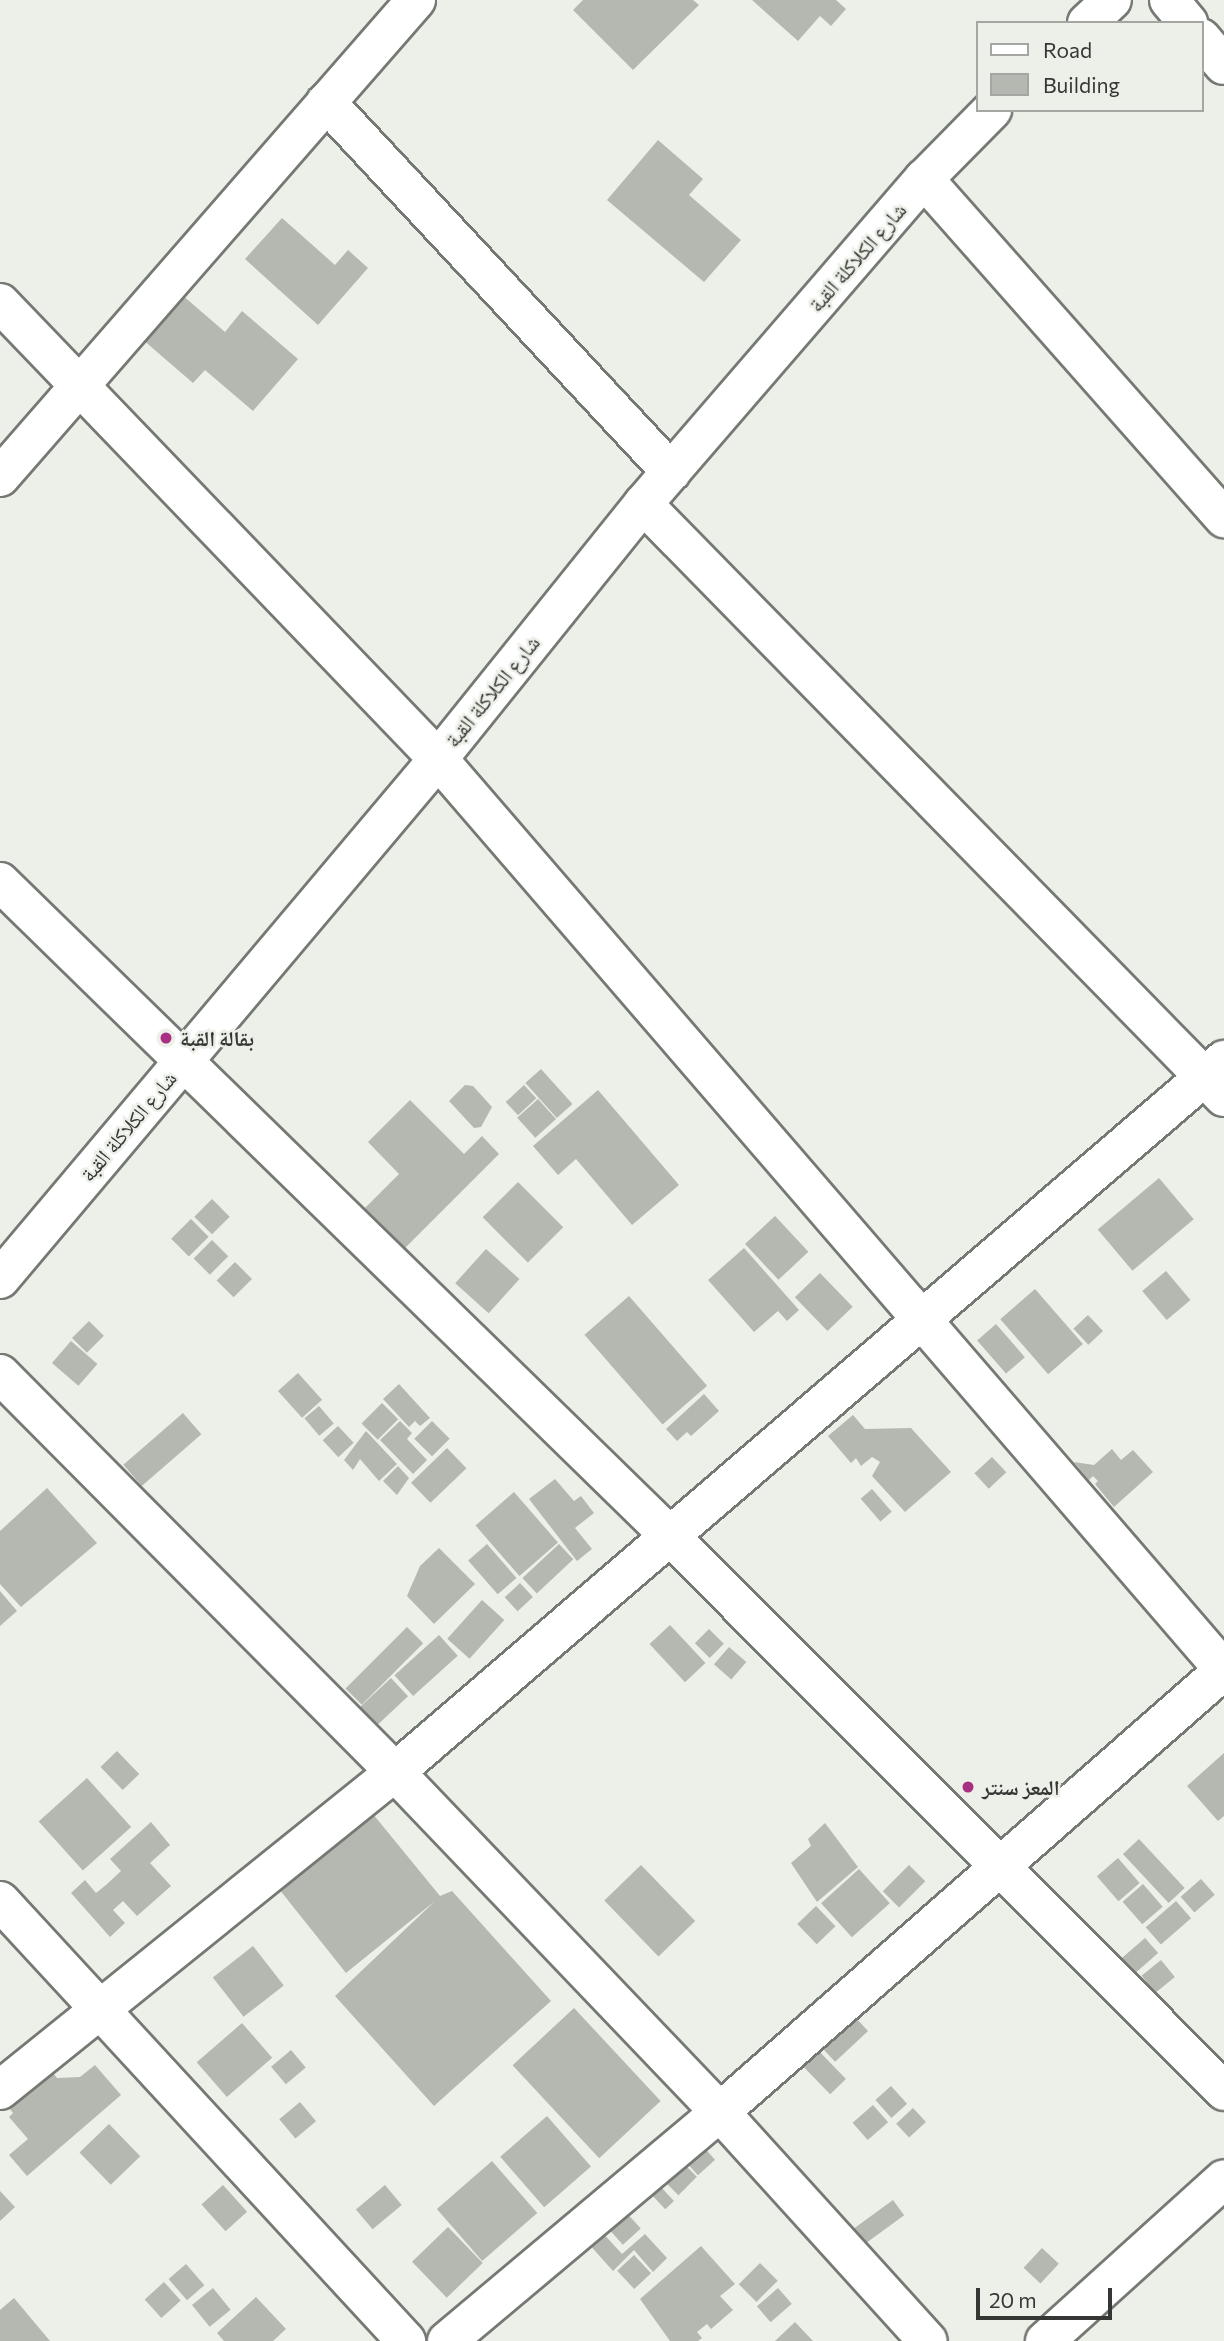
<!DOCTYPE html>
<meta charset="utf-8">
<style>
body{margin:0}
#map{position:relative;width:1224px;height:2341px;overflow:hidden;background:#ecf0e9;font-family:Commissioner,"Noto Naskh Arabic",sans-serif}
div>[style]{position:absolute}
.building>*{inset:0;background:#b4b8b1;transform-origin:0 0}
.roads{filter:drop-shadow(2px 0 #757973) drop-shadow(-2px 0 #757973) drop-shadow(0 2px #757973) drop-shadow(0 -2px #757973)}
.minor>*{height:38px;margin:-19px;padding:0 19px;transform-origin:19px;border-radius:19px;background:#fff}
.dots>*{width:19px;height:19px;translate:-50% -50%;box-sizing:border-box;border:4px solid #ecf0e9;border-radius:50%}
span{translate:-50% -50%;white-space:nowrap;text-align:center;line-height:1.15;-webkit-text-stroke:5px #ecf0e9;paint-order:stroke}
.street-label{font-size:21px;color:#353734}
.poi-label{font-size:21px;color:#353734;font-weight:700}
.left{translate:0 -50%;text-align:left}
.legend{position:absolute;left:976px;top:21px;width:228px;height:91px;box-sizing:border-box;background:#ecf0e9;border:2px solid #a3a6a1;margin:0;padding:9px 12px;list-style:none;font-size:21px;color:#353734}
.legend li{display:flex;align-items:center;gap:14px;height:35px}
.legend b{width:35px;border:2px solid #a3a6a1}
.scale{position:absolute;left:976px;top:2288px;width:136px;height:32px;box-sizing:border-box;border:4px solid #353734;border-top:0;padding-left:9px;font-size:21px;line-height:24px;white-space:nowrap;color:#353734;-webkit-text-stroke:5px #ecf0e9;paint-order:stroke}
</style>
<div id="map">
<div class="building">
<div style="clip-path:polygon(583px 0,693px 0,699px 5px,633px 70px,573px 10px)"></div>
<div style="clip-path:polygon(752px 0,836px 0,846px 9px,831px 26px,820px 16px,798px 41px)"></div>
<div style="clip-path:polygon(658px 140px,703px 179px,689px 195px,741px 240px,704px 282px,607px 200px)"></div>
<div style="clip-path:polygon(282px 218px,335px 265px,348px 250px,368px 268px,318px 325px,245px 259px)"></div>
<div style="clip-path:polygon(181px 294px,225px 332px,242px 311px,298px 359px,253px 411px,205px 370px,193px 383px,142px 339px)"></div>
<div style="left:541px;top:1069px;width:47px;height:21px;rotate:48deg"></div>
<div style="clip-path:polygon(465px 1085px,473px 1086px,492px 1107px,481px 1127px,474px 1128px,449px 1101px)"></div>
<div style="left:524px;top:1085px;width:18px;height:25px;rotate:47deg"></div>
<div style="clip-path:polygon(598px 1090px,679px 1185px,632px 1225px,576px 1159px,558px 1175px,533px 1146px)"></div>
<div style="left:538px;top:1099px;width:27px;height:28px;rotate:48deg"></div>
<div style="clip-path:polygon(410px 1100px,464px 1154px,482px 1136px,499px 1154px,405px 1248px,365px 1208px,399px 1174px,368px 1142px)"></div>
<div style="left:1159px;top:1178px;width:54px;height:80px;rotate:50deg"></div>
<div style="left:518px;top:1182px;width:64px;height:50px;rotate:45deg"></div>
<div style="left:212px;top:1199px;width:25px;height:25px;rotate:45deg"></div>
<div style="left:775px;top:1216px;width:49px;height:41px;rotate:47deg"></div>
<div style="left:191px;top:1219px;width:25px;height:28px;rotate:45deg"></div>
<div style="left:212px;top:1240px;width:23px;height:26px;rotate:45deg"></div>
<div style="clip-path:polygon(744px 1248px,799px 1310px,787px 1321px,778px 1311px,754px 1332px,708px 1280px)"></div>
<div style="left:486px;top:1249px;width:45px;height:46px;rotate:42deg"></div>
<div style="left:235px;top:1262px;width:24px;height:26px;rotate:45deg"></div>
<div style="left:1166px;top:1271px;width:38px;height:31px;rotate:50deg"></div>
<div style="left:820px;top:1273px;width:47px;height:35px;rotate:46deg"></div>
<div style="left:1035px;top:1289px;width:73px;height:46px;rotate:49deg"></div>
<div style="left:629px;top:1296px;width:119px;height:59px;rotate:49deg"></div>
<div style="left:1088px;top:1315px;width:22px;height:20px;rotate:47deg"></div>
<div style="left:89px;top:1321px;width:21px;height:24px;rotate:45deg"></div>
<div style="left:996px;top:1324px;width:44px;height:25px;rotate:49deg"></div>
<div style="left:71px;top:1341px;width:35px;height:29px;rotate:41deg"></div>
<div style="left:298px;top:1373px;width:36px;height:27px;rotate:48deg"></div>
<div style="clip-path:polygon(399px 1384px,430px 1418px,420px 1426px,415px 1421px,409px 1427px,383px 1399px)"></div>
<div style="clip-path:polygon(704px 1394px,719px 1411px,691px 1436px,687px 1432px,677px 1441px,666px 1429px)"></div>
<div style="left:382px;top:1403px;width:23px;height:29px;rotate:45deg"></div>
<div style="left:319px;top:1406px;width:23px;height:19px;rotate:50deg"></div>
<div style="left:183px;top:1413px;width:28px;height:79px;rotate:49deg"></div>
<div style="clip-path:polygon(853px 1415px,865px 1429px,911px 1428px,951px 1472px,905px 1512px,872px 1476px,880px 1462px,872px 1457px,861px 1466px,856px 1458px,851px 1463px,828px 1436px)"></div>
<div style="clip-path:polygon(400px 1421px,412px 1433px,407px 1439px,427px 1460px,413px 1474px,380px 1440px)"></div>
<div style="left:432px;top:1421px;width:25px;height:25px;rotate:45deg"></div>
<div style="left:338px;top:1426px;width:23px;height:21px;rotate:47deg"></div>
<div style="clip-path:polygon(366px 1431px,397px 1464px,379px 1481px,360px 1459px,353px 1470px,344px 1460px)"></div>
<div style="left:447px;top:1448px;width:28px;height:50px;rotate:46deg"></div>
<div style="clip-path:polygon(1112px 1449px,1121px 1460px,1133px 1450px,1153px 1472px,1114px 1507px,1095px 1484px,1098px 1481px,1093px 1476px,1089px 1480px,1074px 1462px,1094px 1465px)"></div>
<div style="left:992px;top:1457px;width:21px;height:24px;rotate:47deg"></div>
<div style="clip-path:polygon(398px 1466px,409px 1478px,397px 1495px,383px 1481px)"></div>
<div style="clip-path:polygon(555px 1479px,574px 1501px,581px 1496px,594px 1513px,575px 1528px,592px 1549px,577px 1561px,529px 1499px)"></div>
<div style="clip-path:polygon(47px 1488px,97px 1543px,21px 1607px,0 1584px,0 1531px)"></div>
<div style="left:872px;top:1489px;width:30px;height:15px;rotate:49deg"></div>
<div style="left:514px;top:1492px;width:67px;height:51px;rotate:49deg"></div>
<div style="left:487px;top:1544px;width:45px;height:25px;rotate:49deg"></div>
<div style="left:559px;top:1544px;width:21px;height:50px;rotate:47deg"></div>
<div style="clip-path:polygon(439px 1548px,475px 1584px,434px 1624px,407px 1596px,420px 1566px)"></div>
<div style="left:520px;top:1583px;width:19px;height:21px;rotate:47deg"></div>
<div style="clip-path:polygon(0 1591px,17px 1611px,0 1626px)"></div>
<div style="left:482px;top:1600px;width:30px;height:52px;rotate:42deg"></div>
<div style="left:670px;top:1625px;width:52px;height:28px;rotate:47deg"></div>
<div style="left:407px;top:1627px;width:23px;height:87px;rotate:45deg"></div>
<div style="left:709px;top:1629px;width:21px;height:20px;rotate:45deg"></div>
<div style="left:439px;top:1635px;width:28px;height:60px;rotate:48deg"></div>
<div style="left:729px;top:1647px;width:23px;height:23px;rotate:41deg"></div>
<div style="left:391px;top:1678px;width:25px;height:42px;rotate:47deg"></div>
<div style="left:117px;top:1751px;width:32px;height:23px;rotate:46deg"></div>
<div style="clip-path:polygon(1224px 1753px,1224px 1816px,1218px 1821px,1187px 1786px)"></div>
<div style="left:87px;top:1778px;width:66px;height:65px;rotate:48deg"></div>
<div style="clip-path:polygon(368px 1808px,440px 1896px,452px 1891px,551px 2001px,434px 2106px,335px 1996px,435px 1901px,346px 1973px,275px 1884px)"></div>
<div style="clip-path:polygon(151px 1822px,170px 1845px,150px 1863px,171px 1886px,137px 1916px,123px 1901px,113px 1910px,125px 1923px,110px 1937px,71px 1893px,85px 1880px,96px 1893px,106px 1885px,121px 1871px,110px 1859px)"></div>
<div style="clip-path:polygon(825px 1823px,858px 1867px,817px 1902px,791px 1863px,811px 1846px,808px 1839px)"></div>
<div style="left:1139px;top:1839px;width:67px;height:22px;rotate:47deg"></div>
<div style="left:1118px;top:1858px;width:33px;height:28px;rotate:49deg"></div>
<div style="left:641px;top:1865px;width:78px;height:51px;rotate:46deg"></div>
<div style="left:909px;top:1865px;width:23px;height:37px;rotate:45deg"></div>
<div style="left:859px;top:1869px;width:46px;height:51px;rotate:48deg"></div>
<div style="left:1201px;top:1879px;width:21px;height:27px;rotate:49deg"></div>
<div style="left:1143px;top:1884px;width:30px;height:27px;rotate:49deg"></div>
<div style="left:1176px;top:1901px;width:23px;height:40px;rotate:49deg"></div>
<div style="left:816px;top:1906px;width:28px;height:26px;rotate:46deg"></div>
<div style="left:1145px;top:1938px;width:20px;height:31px;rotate:49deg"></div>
<div style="left:253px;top:1946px;width:50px;height:51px;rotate:52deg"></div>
<div style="left:1161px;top:1960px;width:22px;height:25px;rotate:51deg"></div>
<div style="left:574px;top:2008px;width:127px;height:84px;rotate:47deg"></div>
<div style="left:853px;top:2015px;width:22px;height:45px;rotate:47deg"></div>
<div style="left:242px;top:2023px;width:46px;height:60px;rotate:49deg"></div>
<div style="left:814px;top:2046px;width:46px;height:22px;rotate:46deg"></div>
<div style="left:291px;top:2050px;width:23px;height:26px;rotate:50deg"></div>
<div style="clip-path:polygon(95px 2065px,121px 2095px,27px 2176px,9px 2155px,28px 2139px,9px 2117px,13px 2113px,7px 2105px,50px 2069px,57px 2078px,80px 2077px)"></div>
<div style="left:891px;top:2086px;width:24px;height:21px;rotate:48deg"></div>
<div style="left:300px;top:2102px;width:25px;height:27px;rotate:50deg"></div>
<div style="left:873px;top:2105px;width:23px;height:27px;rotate:49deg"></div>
<div style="left:913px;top:2108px;width:19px;height:23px;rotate:47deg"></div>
<div style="left:547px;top:2116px;width:67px;height:62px;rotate:49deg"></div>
<div style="left:109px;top:2124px;width:45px;height:41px;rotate:46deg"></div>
<div style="left:699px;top:2142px;width:24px;height:23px;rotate:48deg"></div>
<div style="left:492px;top:2161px;width:69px;height:73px;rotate:49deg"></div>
<div style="left:682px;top:2162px;width:21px;height:26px;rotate:45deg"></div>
<div style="left:223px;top:2185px;width:36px;height:29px;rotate:48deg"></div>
<div style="left:385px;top:2185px;width:26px;height:38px;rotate:50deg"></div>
<div style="left:659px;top:2185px;width:22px;height:12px;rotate:47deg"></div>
<div style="clip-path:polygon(0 2191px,15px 2207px,0 2221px)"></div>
<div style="left:893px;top:2200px;width:19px;height:50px;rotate:54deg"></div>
<div style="left:624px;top:2210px;width:25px;height:24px;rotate:48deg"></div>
<div style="left:448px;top:2227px;width:50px;height:50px;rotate:46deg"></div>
<div style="clip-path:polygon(601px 2231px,622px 2254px,645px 2234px,667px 2258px,653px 2272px,634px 2250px,613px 2271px,588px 2243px)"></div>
<div style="clip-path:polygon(701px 2246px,735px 2284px,720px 2296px,733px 2310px,711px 2329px,707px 2324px,697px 2332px,702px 2338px,698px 2341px,670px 2341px,640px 2299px)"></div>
<div style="left:1042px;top:2248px;width:23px;height:27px;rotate:43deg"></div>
<div style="left:634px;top:2255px;width:25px;height:23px;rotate:47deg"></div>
<div style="left:760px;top:2263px;width:25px;height:30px;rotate:45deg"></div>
<div style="left:186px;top:2264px;width:28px;height:23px;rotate:49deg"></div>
<div style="left:164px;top:2282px;width:25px;height:26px;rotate:48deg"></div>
<div style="left:213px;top:2288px;width:28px;height:27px;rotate:51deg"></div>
<div style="left:778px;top:2288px;width:21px;height:28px;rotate:49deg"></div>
<div style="clip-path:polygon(256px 2297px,286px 2329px,273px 2341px,224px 2341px,217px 2333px)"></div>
<div style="clip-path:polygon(14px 2298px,50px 2341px,0 2341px,0 2310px)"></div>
<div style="clip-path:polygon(795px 2322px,813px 2341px,775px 2341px)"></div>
</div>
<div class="roads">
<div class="minor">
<div style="left:1169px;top:0;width:30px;rotate:50deg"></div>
<div style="left:1087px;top:23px;width:34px;rotate:-43deg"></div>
<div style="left:1201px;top:38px;width:35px;rotate:50deg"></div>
<div style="left:326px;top:102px;width:506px;rotate:47deg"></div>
<div style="left:924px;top:179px;width:453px;rotate:48.5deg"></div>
<div style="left:0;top:303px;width:632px;rotate:46.15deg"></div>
<div style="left:438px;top:759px;width:1203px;rotate:49.21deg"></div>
<div style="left:0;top:477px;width:633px;rotate:-48.91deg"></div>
<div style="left:643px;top:504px;width:830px;rotate:45.59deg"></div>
<div style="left:0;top:882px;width:936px;rotate:44.31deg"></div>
<div style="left:670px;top:1536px;width:784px;rotate:45.05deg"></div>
<div style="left:0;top:1279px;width:680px;rotate:-49.89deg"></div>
<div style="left:438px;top:759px;width:327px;rotate:-51.2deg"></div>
<div style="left:643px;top:504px;width:430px;rotate:-49.2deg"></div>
<div style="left:924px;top:179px;width:97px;rotate:-45.4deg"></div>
<div style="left:0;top:1374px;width:561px;rotate:45.22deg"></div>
<div style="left:395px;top:1772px;width:470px;rotate:46.3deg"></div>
<div style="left:720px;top:2112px;width:309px;rotate:47.8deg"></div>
<div style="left:0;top:1901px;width:599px;rotate:47.3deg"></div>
<div style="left:0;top:2090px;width:507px;rotate:-38.84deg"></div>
<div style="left:395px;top:1772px;width:1093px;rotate:-40.66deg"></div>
<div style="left:447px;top:2341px;width:356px;rotate:-40deg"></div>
<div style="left:720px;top:2112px;width:670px;rotate:-41.25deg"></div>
<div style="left:1045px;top:2341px;width:241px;rotate:-42.1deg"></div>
</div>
</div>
<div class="dots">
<div style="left:166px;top:1038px;background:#a92f83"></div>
<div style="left:968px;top:1787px;background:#a92f83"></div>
</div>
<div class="street-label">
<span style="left:857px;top:257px;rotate:-49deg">شارع الكلاكلة القبة</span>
<span style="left:492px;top:691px;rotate:-51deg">شارع الكلاكلة القبة</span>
<span style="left:128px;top:1126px;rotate:-50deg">شارع الكلاكلة القبة</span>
</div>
<div class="poi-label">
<span class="left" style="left:180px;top:1038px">بقالة القبة</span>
<span class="left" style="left:982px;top:1787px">المعز سنتر</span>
</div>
<ul class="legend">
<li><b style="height:9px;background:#fff"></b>Road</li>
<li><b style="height:19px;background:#b4b8b1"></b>Building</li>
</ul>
<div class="scale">20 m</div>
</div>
